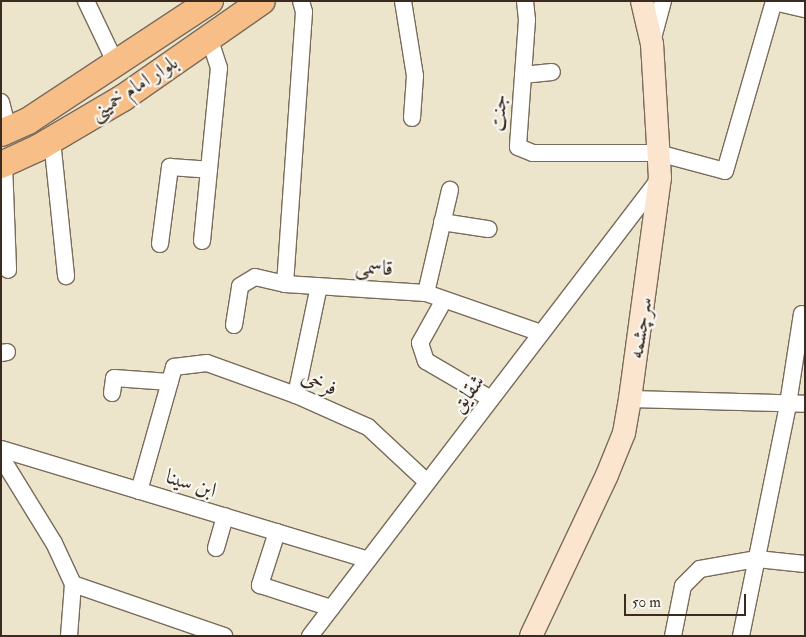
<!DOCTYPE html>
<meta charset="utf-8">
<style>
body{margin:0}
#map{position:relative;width:806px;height:637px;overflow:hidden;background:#ede5cb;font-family:"IM FELL Double Pica",Amiri,serif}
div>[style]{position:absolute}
.roads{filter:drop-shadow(1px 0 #796b5b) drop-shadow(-1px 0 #796b5b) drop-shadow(0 1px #796b5b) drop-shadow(0 -1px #796b5b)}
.street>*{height:16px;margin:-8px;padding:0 8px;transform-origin:8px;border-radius:8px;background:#fff}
.secondary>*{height:22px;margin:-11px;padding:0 11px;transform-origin:11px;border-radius:11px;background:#fce5cf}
.primary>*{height:26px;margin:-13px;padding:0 13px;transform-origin:13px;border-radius:13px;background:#f7be87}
span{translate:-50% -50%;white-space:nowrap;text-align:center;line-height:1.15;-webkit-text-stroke:4.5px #f6f6f2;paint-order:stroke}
.street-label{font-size:21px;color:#3b2a1e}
.frame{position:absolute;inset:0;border:2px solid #3b2a1e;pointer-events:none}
.scale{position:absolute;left:624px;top:594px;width:122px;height:22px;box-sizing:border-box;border:2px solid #3b2a1e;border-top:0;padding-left:6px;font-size:15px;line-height:18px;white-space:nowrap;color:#3b2a1e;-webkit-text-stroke:4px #f6f6f2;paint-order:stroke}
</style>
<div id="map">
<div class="roads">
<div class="street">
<div style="left:86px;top:1px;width:70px;rotate:64.5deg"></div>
<div style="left:403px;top:1px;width:76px;rotate:80.9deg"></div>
<div style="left:415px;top:76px;width:42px;rotate:94.1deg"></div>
<div style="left:525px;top:1px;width:19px;rotate:84deg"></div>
<div style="left:527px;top:20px;width:127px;rotate:94.1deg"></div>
<div style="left:518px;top:147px;width:16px;rotate:22deg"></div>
<div style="left:533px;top:153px;width:125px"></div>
<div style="left:658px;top:153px;width:69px;rotate:15deg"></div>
<div style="left:725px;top:171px;width:177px;rotate:-73.9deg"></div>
<div style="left:774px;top:2px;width:32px;rotate:13deg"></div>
<div style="left:652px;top:42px;width:42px;rotate:-75deg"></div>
<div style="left:523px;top:75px;width:29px;rotate:-6deg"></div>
<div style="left:1px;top:102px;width:29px;rotate:76deg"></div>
<div style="left:52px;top:140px;width:137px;rotate:84.1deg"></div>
<div style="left:4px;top:164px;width:106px;rotate:87.8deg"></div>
<div style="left:442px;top:222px;width:47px;rotate:8.7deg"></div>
<div style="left:202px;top:241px;width:174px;rotate:-84.4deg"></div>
<div style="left:219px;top:68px;width:32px;rotate:-108deg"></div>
<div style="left:160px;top:244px;width:78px;rotate:-82.6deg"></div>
<div style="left:170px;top:167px;width:39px;rotate:4deg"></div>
<div style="left:285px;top:284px;width:273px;rotate:-86deg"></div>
<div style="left:304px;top:12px;width:11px;rotate:-105deg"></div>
<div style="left:426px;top:293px;width:106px;rotate:-76.9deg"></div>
<div style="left:444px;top:300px;width:49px;rotate:119.2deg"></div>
<div style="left:420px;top:343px;width:19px;rotate:72deg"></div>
<div style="left:426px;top:361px;width:75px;rotate:30.3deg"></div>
<div style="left:234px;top:325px;width:39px;rotate:-81deg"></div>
<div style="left:240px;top:286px;width:17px;rotate:-31deg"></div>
<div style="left:255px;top:277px;width:31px;rotate:13deg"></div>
<div style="left:285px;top:284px;width:141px;rotate:3.7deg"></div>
<div style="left:426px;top:293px;width:122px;rotate:19.2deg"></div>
<div style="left:1px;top:353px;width:6px;rotate:-9deg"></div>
<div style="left:112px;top:393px;width:15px;rotate:-82deg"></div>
<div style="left:114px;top:378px;width:56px;rotate:4.1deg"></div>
<div style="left:296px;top:395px;width:111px;rotate:-78.1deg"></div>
<div style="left:630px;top:399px;width:175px;rotate:1.6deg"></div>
<div style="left:1px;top:449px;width:383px;rotate:16.8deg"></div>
<div style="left:1px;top:457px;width:101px;rotate:58.4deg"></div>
<div style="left:54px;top:543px;width:45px;rotate:65.1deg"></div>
<div style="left:73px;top:584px;width:52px;rotate:94.4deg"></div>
<div style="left:139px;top:491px;width:129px;rotate:-74.2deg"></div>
<div style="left:174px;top:367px;width:33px;rotate:-7deg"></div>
<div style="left:207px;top:363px;width:95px;rotate:19.8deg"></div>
<div style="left:296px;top:395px;width:79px;rotate:24deg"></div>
<div style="left:368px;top:427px;width:81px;rotate:43deg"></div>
<div style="left:277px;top:532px;width:56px;rotate:107.8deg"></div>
<div style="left:260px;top:585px;width:75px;rotate:17.9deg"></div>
<div style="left:216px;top:548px;width:33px;rotate:-74deg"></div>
<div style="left:73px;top:584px;width:160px;rotate:19deg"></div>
<div style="left:310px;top:636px;width:576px;rotate:-52.61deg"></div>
<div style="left:673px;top:636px;width:51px;rotate:-78.7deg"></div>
<div style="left:683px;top:586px;width:24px;rotate:-45deg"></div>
<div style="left:700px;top:569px;width:58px;rotate:-10deg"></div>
<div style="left:757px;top:559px;width:48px;rotate:5.9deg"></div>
<div style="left:741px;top:636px;width:237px;rotate:-78.5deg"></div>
<div style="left:788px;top:404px;width:91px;rotate:-81.2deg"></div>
</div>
<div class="secondary">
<div style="left:531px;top:636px;width:178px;rotate:-64.7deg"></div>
<div style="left:607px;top:475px;width:45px;rotate:-68deg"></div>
<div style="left:624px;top:433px;width:35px;rotate:-80deg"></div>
<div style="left:630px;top:399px;width:223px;rotate:-82.3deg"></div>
<div style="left:660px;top:178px;width:134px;rotate:-93.4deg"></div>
<div style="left:652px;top:44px;width:44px;rotate:-103.1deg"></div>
</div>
<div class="primary">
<div style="left:1px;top:133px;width:30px;rotate:-24deg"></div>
<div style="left:28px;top:121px;width:218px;rotate:-33.4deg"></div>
<div style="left:1px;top:165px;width:41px;rotate:-24.7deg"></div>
<div style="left:38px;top:148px;width:99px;rotate:-30.5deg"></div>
<div style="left:123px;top:98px;width:169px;rotate:-34.9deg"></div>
</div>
</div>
<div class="street-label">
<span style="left:134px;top:88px;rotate:-33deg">بلوار امام خمینی</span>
<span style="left:499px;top:113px;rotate:-86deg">جنت</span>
<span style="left:374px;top:268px;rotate:4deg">قاسمی</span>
<span style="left:641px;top:328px;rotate:-81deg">سرچشمه</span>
<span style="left:319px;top:383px;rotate:23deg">فرخی</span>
<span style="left:468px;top:394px;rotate:-53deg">شقایق</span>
<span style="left:191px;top:484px;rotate:17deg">ابن سینا</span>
</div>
<div class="frame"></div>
<div class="scale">50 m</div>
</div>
